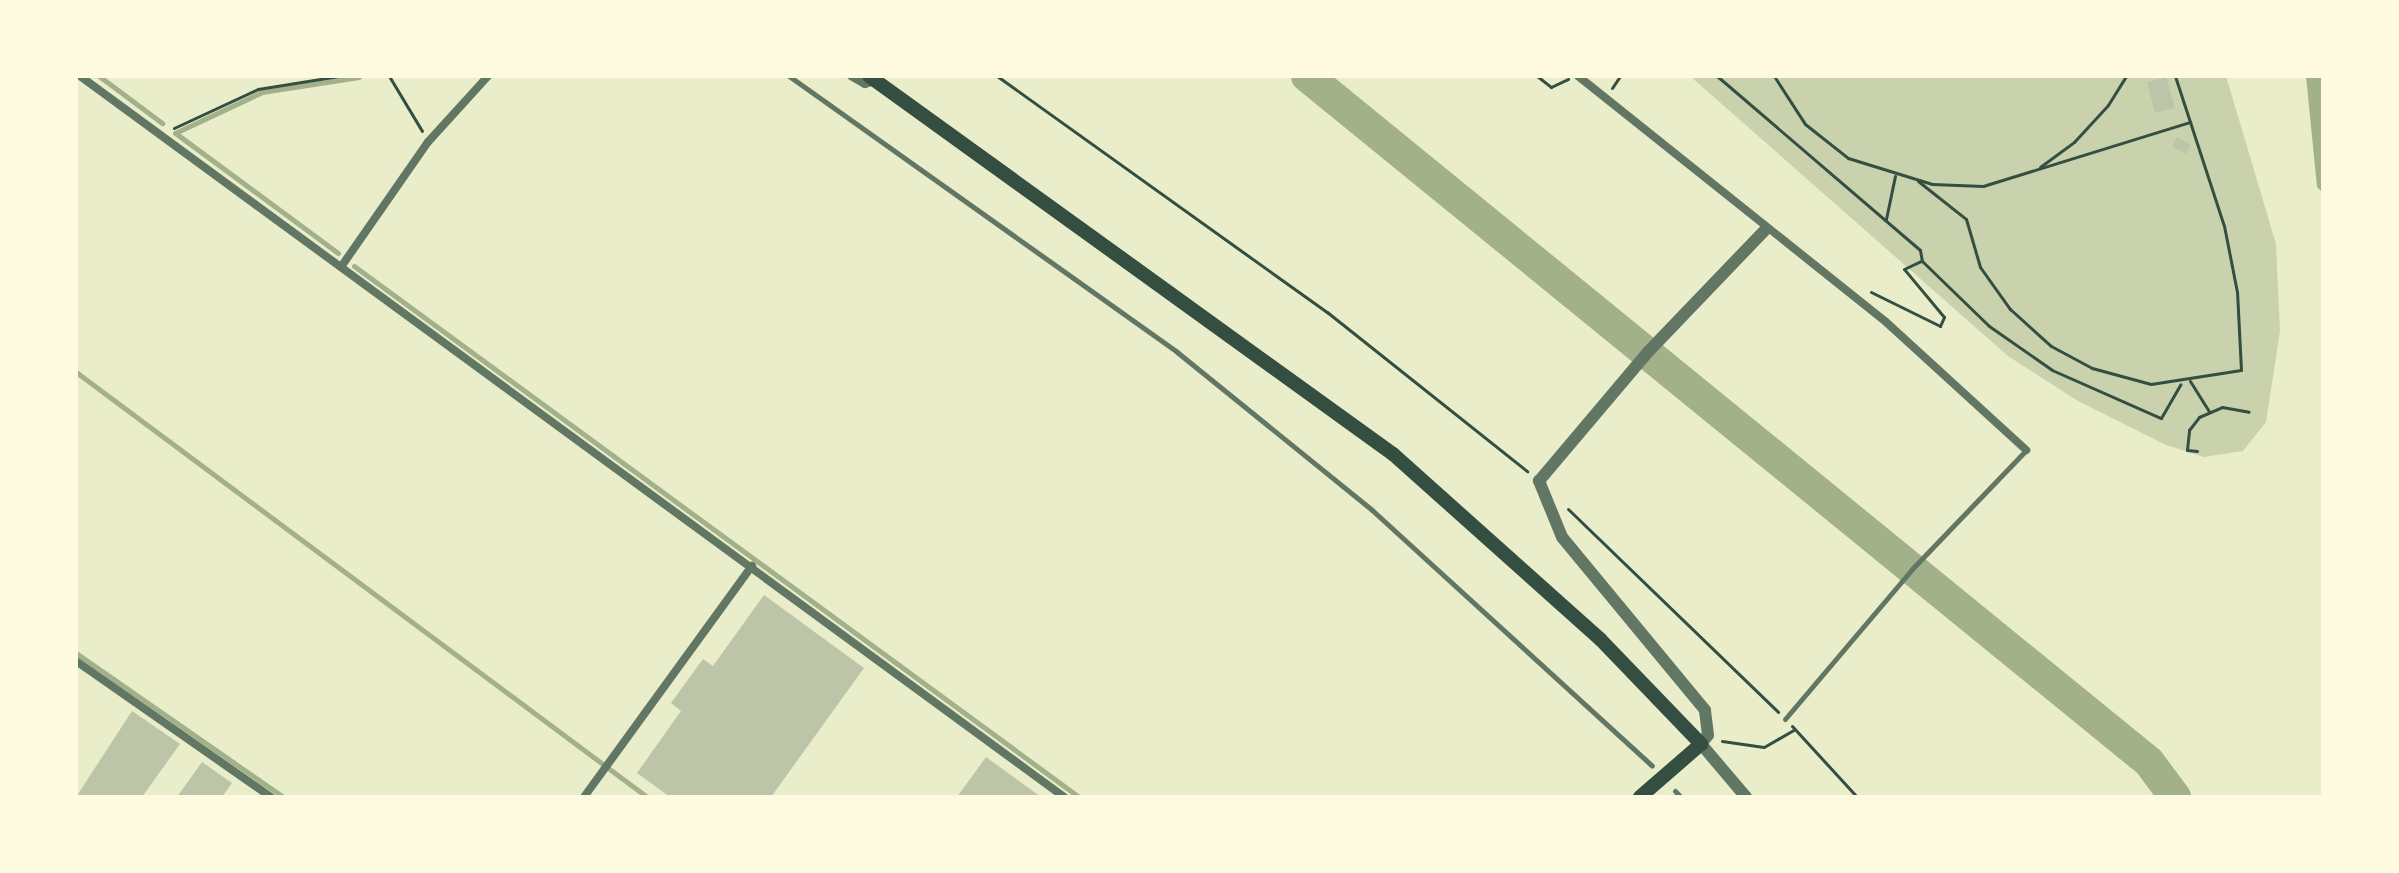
<!DOCTYPE html>
<style>
body{margin:0}
#map{position:relative;width:2399px;height:873px;overflow:hidden;background:#e9edc9;font-family:"Space Grotesk",sans-serif}
div>[style]{position:absolute}
.green>*{inset:0;background:#cad2ad}
.water>*{inset:0;background:#a3b18a}
.stream>*{height:5px;margin:-2.5px;padding:0 2.5px;transform-origin:2.5px;border-radius:2.5px;background:#a3b18a}
.river>*{height:32px;margin:-16px;padding:0 16px;transform-origin:16px;border-radius:16px;background:#a3b18a}
.building>*{inset:0;background:#bcc5a7}
.path>*{height:3px;margin:-1.5px;padding:0 1.5px;transform-origin:1.5px;border-radius:1.5px;background:#344e41}
.service>*{height:5px;margin:-2.5px;padding:0 2.5px;transform-origin:2.5px;border-radius:2.5px;background:#617663}
.minor>*{height:8px;margin:-4px;padding:0 4px;transform-origin:4px;border-radius:4px;background:#617663}
.tertiary>*{height:12px;margin:-6px;padding:0 6px;transform-origin:6px;border-radius:6px;background:#617663}
.secondary>*{height:14px;margin:-7px;padding:0 7px;transform-origin:7px;border-radius:7px;background:#344e41}
span{translate:-50% -50%;white-space:nowrap;text-align:center;line-height:1.15;-webkit-text-stroke:6px #fefae0;paint-order:stroke}
.frame{position:absolute;inset:0;border:78px solid #fefae0;pointer-events:none}
</style>
<div id="map">
<div class="green">
<div style="clip-path:polygon(1690px 76px,2226px 76px,2276px 244px,2280px 331px,2266px 422px,2243px 451px,2204px 457px,2166px 445px,2078px 401px,2008px 356px)"></div>
</div>
<div class="water">
<div style="clip-path:polygon(2306px 76px,2323px 76px,2323px 193px,2317px 187px)"></div>
</div>
<div class="stream">
<div style="left:99px;top:76px;width:79px;rotate:36.7deg"></div>
<div style="left:338px;top:253px;width:202px;rotate:-143.6deg"></div>
<div style="left:175px;top:133px;width:96px;rotate:-25.2deg"></div>
<div style="left:262px;top:92px;width:98px;rotate:-8.8deg"></div>
<div style="left:354px;top:266px;width:899px;rotate:36.22deg"></div>
<div style="left:76px;top:372px;width:712px;rotate:36.66deg"></div>
<div style="left:76px;top:653px;width:252px;rotate:34.8deg"></div>
</div>
<div class="river">
<div style="left:1307px;top:76px;width:1086px;rotate:39.17deg"></div>
<div style="left:2149px;top:762px;width:44px;rotate:53.4deg"></div>
</div>
<div class="building">
<div style="clip-path:polygon(2166px 77px,2175px 108px,2155px 113px,2147px 82px)"></div>
<div style="clip-path:polygon(2177px 137px,2191px 145px,2185px 154px,2172px 146px)"></div>
<div style="clip-path:polygon(764px 595px,864px 668px,771px 797px,670px 797px,637px 773px,681px 711px,671px 703px,703px 659px,713px 666px)"></div>
<div style="clip-path:polygon(132px 711px,180px 744px,142px 797px,76px 797px)"></div>
<div style="clip-path:polygon(986px 757px,1041px 797px,957px 797px)"></div>
<div style="clip-path:polygon(202px 762px,232px 783px,222px 797px,177px 797px)"></div>
</div>
<div class="path">
<div style="left:389px;top:76px;width:64px;rotate:59deg"></div>
<div style="left:997px;top:76px;width:406px;rotate:35.6deg"></div>
<div style="left:1327px;top:312px;width:256px;rotate:38.5deg"></div>
<div style="left:1537px;top:76px;width:18px;rotate:38deg"></div>
<div style="left:1551px;top:87px;width:19px;rotate:-25deg"></div>
<div style="left:1717px;top:76px;width:267px;rotate:40.6deg"></div>
<div style="left:1920px;top:250px;width:11px;rotate:80deg"></div>
<div style="left:1922px;top:261px;width:93px;rotate:44.1deg"></div>
<div style="left:1989px;top:326px;width:77px;rotate:34.9deg"></div>
<div style="left:2052px;top:370px;width:119px;rotate:23.8deg"></div>
<div style="left:2161px;top:418px;width:39px;rotate:-60deg"></div>
<div style="left:1774px;top:76px;width:57px;rotate:57.1deg"></div>
<div style="left:1805px;top:124px;width:55px;rotate:38.3deg"></div>
<div style="left:1848px;top:158px;width:88px;rotate:17.2deg"></div>
<div style="left:1932px;top:184px;width:51px;rotate:2.2deg"></div>
<div style="left:1983px;top:186px;width:217px;rotate:-17.2deg"></div>
<div style="left:1612px;top:88px;width:14px;rotate:-56deg"></div>
<div style="left:174px;top:128px;width:93px;rotate:-24.9deg"></div>
<div style="left:258px;top:89px;width:82px;rotate:-9.1deg"></div>
<div style="left:2040px;top:167px;width:42px;rotate:-36.3deg"></div>
<div style="left:2074px;top:142px;width:50px;rotate:-47.4deg"></div>
<div style="left:2108px;top:105px;width:34px;rotate:-58deg"></div>
<div style="left:1918px;top:181px;width:61px;rotate:38.4deg"></div>
<div style="left:1966px;top:219px;width:50px;rotate:73.7deg"></div>
<div style="left:1980px;top:267px;width:52px;rotate:54.5deg"></div>
<div style="left:2010px;top:309px;width:55px;rotate:42.1deg"></div>
<div style="left:2051px;top:346px;width:47px;rotate:28.2deg"></div>
<div style="left:2092px;top:368px;width:61px;rotate:15.2deg"></div>
<div style="left:2151px;top:384px;width:91px;rotate:-8.8deg"></div>
<div style="left:2241px;top:370px;width:78px;rotate:-92.9deg"></div>
<div style="left:2237px;top:292px;width:67px;rotate:-101.1deg"></div>
<div style="left:2224px;top:226px;width:158px;rotate:-108.1deg"></div>
<div style="left:1886px;top:219px;width:44px;rotate:-78.2deg"></div>
<div style="left:1871px;top:292px;width:77px;rotate:26.2deg"></div>
<div style="left:1940px;top:326px;width:10px;rotate:-66deg"></div>
<div style="left:1944px;top:317px;width:62px;rotate:-129.8deg"></div>
<div style="left:1904px;top:269px;width:19px;rotate:-25deg"></div>
<div style="left:2190px;top:381px;width:36px;rotate:58deg"></div>
<div style="left:2197px;top:451px;width:10px;rotate:-174deg"></div>
<div style="left:2187px;top:450px;width:20px;rotate:-84deg"></div>
<div style="left:2189px;top:430px;width:16px;rotate:-52deg"></div>
<div style="left:2199px;top:417px;width:25px;rotate:-23deg"></div>
<div style="left:2222px;top:407px;width:27px;rotate:10deg"></div>
<div style="left:1568px;top:509px;width:292px;rotate:44deg"></div>
<div style="left:1792px;top:726px;width:96px;rotate:47.5deg"></div>
<div style="left:1722px;top:741px;width:42px;rotate:8.1deg"></div>
<div style="left:1764px;top:747px;width:34px;rotate:-30deg"></div>
</div>
<div class="service">
<div style="left:789px;top:76px;width:476px;rotate:35.4deg"></div>
<div style="left:1177px;top:352px;width:251px;rotate:39deg"></div>
<div style="left:1372px;top:510px;width:379px;rotate:42.4deg"></div>
<div style="left:1785px;top:719px;width:197px;rotate:-49.7deg"></div>
<div style="left:1912px;top:569px;width:165px;rotate:-46.2deg"></div>
<div style="left:1675px;top:791px;width:8px;rotate:45deg"></div>
</div>
<div class="minor">
<div style="left:80px;top:76px;width:1220px;rotate:36.23deg"></div>
<div style="left:851px;top:76px;width:16px;rotate:30deg"></div>
<div style="left:865px;top:84px;width:10px;rotate:-17deg"></div>
<div style="left:1578px;top:76px;width:394px;rotate:38.6deg"></div>
<div style="left:1886px;top:322px;width:190px;rotate:42.4deg"></div>
<div style="left:341px;top:267px;width:152px;rotate:-55.2deg"></div>
<div style="left:428px;top:142px;width:89px;rotate:-47.7deg"></div>
<div style="left:76px;top:661px;width:238px;rotate:34.9deg"></div>
<div style="left:584px;top:797px;width:286px;rotate:-54deg"></div>
</div>
<div class="tertiary">
<div style="left:1746px;top:797px;width:70px;rotate:-130.3deg"></div>
<div style="left:1701px;top:744px;width:11px;rotate:-52deg"></div>
<div style="left:1708px;top:735px;width:25px;rotate:-97deg"></div>
<div style="left:1705px;top:710px;width:224px;rotate:-129.6deg"></div>
<div style="left:1562px;top:537px;width:61px;rotate:-112.3deg"></div>
<div style="left:1539px;top:481px;width:169px;rotate:-49.8deg"></div>
<div style="left:1648px;top:352px;width:170px;rotate:-46.2deg"></div>
</div>
<div class="secondary">
<div style="left:869px;top:76px;width:646px;rotate:35.81deg"></div>
<div style="left:1393px;top:454px;width:278px;rotate:41.8deg"></div>
<div style="left:1600px;top:639px;width:146px;rotate:46.1deg"></div>
<div style="left:1701px;top:744px;width:81px;rotate:139deg"></div>
</div>
<div class="frame"></div>
</div>
